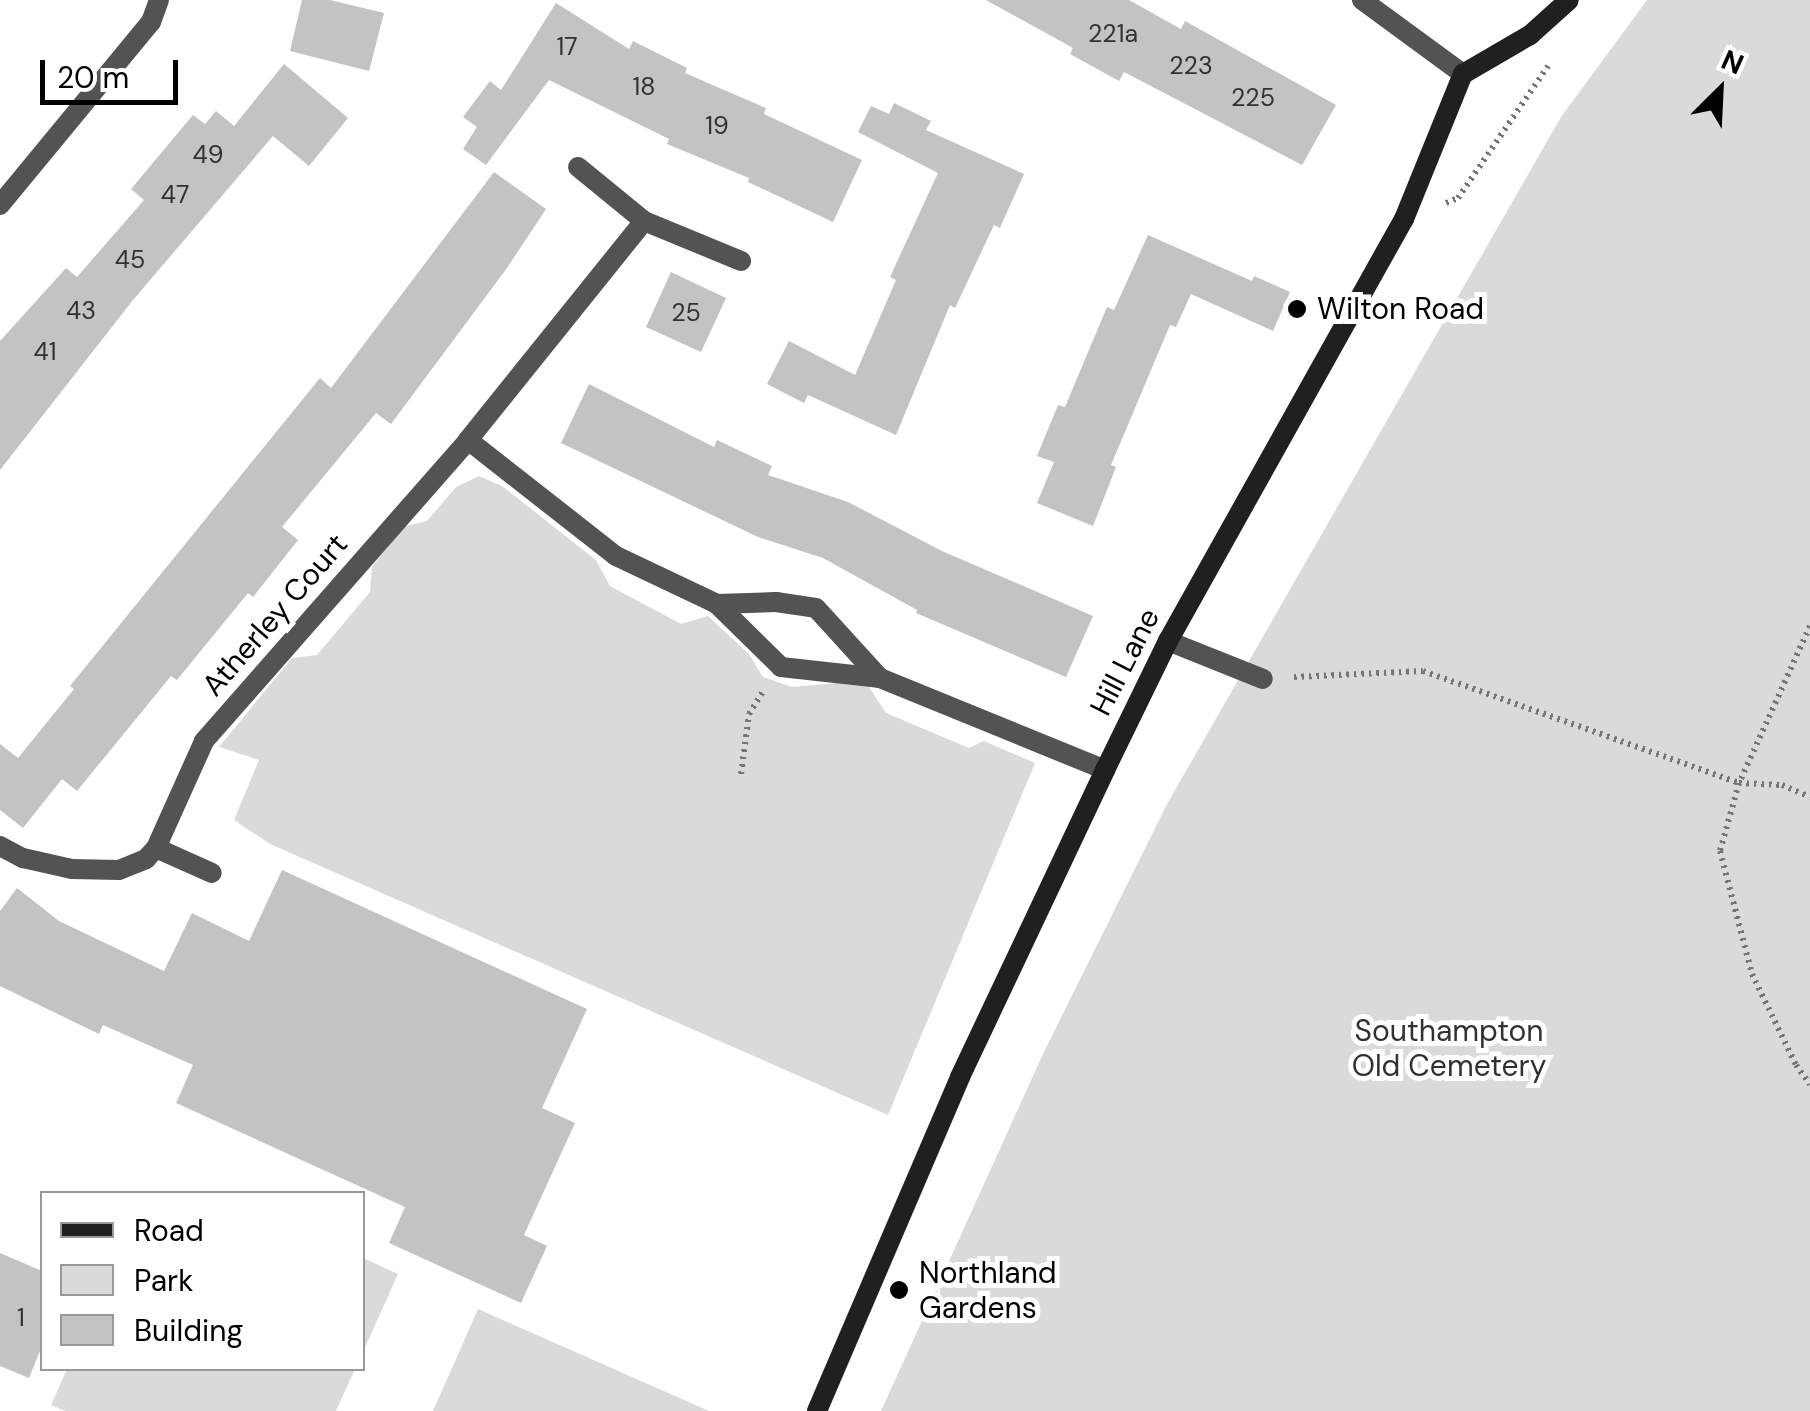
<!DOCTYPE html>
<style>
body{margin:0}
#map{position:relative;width:1810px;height:1411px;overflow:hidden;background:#fff;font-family:"DM Sans",sans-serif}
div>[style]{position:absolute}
.green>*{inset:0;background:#dadada}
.building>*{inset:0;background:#c3c3c3}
.path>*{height:6px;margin-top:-3px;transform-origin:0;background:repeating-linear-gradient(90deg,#757575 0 2.5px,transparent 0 7.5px)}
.lane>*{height:20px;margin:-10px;padding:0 10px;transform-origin:10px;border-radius:10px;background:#535353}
.street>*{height:20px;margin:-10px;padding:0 10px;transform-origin:10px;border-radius:10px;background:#535353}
.secondary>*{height:20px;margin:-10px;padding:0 10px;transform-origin:10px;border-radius:10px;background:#202020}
.dots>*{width:28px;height:28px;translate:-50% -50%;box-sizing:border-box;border:5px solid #fff;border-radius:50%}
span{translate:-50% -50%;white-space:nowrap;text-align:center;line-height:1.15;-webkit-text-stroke:10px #fff;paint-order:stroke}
.number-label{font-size:25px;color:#313131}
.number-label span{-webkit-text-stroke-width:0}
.poi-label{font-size:30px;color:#000}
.left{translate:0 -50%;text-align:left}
.street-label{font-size:30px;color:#000}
.park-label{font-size:30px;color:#313131}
.legend{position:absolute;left:40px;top:1191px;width:325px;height:180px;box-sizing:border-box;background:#fff;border:2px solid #999;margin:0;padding:12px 18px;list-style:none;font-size:30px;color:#000}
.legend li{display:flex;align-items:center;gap:20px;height:50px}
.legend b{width:50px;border:2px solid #999}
.north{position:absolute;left:1670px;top:40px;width:100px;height:100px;-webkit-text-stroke:8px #fff;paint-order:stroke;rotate:24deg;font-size:28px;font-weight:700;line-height:40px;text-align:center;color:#000}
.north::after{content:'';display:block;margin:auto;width:35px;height:45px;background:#000;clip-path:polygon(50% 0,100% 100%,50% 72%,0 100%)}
.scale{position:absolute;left:40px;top:60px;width:138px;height:45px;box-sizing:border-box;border:5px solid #000;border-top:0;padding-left:12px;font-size:30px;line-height:35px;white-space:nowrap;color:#000;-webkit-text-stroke:8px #fff;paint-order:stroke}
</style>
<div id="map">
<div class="green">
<div style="clip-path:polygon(1647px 0,1810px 0,1810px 1411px,881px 1411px,1043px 1054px,1167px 804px,1561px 117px)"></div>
<div style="clip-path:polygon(479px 476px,502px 486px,596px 560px,610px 586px,681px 624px,708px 616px,749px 654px,763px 677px,792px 687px,836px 683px,869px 687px,886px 713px,969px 748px,984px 741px,1035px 763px,888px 1115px,270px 844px,234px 820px,259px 760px,219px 747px,292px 658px,317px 655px,370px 592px,372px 567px,402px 527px,427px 521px,456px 487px)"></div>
<div style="clip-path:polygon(363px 1258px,398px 1274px,363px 1352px)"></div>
<div style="clip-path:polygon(478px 1309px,709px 1411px,433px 1411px)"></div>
<div style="clip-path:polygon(67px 1369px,67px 1368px,355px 1369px,336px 1411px,65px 1411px,51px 1405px)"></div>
</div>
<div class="building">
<div style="clip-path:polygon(302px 0,330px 0,384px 13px,369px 71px,290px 51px)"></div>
<div style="clip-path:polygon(986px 0,1129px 0,1181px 29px,1185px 21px,1336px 105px,1302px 165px,1124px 72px,1119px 81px,1070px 54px,1073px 48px)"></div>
<div style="clip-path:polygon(556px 3px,629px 49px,633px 41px,687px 68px,685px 73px,766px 108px,764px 114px,862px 160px,833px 222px,748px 182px,749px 178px,667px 144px,669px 139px,549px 80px,486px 165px,463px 149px,477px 127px,463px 117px,490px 81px,501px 90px)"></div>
<div style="clip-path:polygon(284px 64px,348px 118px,309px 166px,273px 136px,133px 300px,0 470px,0 341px,66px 268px,77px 277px,144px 200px,131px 189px,193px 115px,205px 124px,216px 111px,234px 126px)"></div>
<div style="clip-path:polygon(894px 103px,931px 121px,926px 130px,1024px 174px,1000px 228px,994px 225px,955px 308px,950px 305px,896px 435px,808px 395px,804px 403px,767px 384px,789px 341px,855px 375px,896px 280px,890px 277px,938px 173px,858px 132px,871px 106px,889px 114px)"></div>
<div style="clip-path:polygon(494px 172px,546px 209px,507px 268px,391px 424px,376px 413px,282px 527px,298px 540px,253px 597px,248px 593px,177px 680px,171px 676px,77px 791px,62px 779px,23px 828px,0 810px,0 744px,18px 758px,74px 689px,70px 686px,320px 378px,331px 388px)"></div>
<div style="clip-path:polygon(1148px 235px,1252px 281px,1254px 276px,1290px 292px,1273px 331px,1191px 294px,1176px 327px,1170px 325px,1111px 465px,1116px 467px,1093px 526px,1037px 503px,1054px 462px,1037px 456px,1058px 405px,1065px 407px,1107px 307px,1114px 310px)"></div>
<div style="clip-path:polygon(671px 272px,726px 298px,701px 352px,646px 327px)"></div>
<div style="clip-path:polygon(589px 384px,714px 447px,717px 440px,772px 466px,768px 475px,848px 502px,942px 551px,1093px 616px,1066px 677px,916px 613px,917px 610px,823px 558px,758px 537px,561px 443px)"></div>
<div style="clip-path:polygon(282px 870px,587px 1009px,542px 1108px,575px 1123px,524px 1235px,547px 1246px,521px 1303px,389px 1243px,405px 1207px,176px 1103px,193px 1065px,103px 1025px,99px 1034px,0 986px,0 911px,17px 888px,59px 921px,164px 971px,192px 913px,249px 941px)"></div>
<div style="clip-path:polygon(0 1253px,42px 1271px,42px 1346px,29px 1378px,0 1366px)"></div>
</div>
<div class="path">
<div style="left:1446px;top:203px;width:13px;rotate:-23deg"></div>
<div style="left:1458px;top:198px;width:160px;rotate:-55.7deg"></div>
<div style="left:1810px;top:626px;width:172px;rotate:114.3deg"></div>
<div style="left:1739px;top:783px;width:43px;rotate:2.7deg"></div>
<div style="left:1782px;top:785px;width:30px;rotate:23deg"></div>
<div style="left:1294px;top:677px;width:129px;rotate:-2.7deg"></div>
<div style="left:1423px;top:671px;width:335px;rotate:19.5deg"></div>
<div style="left:1739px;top:783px;width:71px;rotate:105.6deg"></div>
<div style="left:1720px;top:851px;width:127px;rotate:75.4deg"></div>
<div style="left:1752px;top:974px;width:101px;rotate:64.2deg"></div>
<div style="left:1796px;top:1065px;width:24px;rotate:54deg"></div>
<div style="left:741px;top:774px;width:61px;rotate:-82.4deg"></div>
<div style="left:749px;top:714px;width:26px;rotate:-58deg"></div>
</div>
<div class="lane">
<div style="left:1168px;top:641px;width:102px;rotate:21.8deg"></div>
<div style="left:0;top:846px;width:26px;rotate:28deg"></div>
<div style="left:23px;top:858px;width:50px;rotate:12.7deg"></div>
</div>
<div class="street">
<div style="left:1362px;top:0;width:125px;rotate:36.2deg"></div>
<div style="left:578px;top:167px;width:85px;rotate:39.3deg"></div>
<div style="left:644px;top:221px;width:105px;rotate:22.4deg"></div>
<div style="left:0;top:205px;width:237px;rotate:-50.5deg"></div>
<div style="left:151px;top:22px;width:23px;rotate:-70deg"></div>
<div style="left:468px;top:440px;width:188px;rotate:38.1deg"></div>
<div style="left:616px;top:556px;width:112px;rotate:25.4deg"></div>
<div style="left:717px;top:604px;width:90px;rotate:44.5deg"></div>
<div style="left:781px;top:667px;width:100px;rotate:6.3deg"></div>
<div style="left:880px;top:678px;width:243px;rotate:22.2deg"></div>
<div style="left:717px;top:604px;width:59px;rotate:-1.9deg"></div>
<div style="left:776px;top:602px;width:40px;rotate:8.5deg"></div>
<div style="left:816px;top:608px;width:95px;rotate:47.6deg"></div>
<div style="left:156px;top:848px;width:61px;rotate:24.1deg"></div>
<div style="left:72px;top:869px;width:47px;rotate:1.2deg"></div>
<div style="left:119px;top:870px;width:29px;rotate:-22deg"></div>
<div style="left:146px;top:859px;width:15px;rotate:-48deg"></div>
<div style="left:156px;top:848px;width:117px;rotate:-65.8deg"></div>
<div style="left:204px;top:741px;width:400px;rotate:-48.7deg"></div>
<div style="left:468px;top:440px;width:281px;rotate:-51.2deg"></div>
</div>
<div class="secondary">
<div style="left:817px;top:1411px;width:363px;rotate:-66.8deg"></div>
<div style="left:960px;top:1077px;width:340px;rotate:-64.7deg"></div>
<div style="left:1105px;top:770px;width:144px;rotate:-64deg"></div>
<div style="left:1168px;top:641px;width:484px;rotate:-60.8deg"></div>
<div style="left:1404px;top:219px;width:157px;rotate:-67.9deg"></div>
<div style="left:1463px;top:74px;width:78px;rotate:-30.2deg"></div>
<div style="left:1530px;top:35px;width:52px;rotate:-41.9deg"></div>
</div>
<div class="dots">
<div style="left:1297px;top:309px;background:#000"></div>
<div style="left:899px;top:1290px;background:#000"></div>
</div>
<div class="number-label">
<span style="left:1113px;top:34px">221a</span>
<span style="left:567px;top:47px">17</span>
<span style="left:1191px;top:66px">223</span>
<span style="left:644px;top:87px">18</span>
<span style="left:1253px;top:98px">225</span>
<span style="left:717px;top:126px">19</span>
<span style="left:208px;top:155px">49</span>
<span style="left:175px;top:195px">47</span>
<span style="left:130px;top:260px">45</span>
<span style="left:81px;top:311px">43</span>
<span style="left:686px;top:313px">25</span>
<span style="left:45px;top:352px">41</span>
<span style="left:21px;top:1318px">1</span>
</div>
<div class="poi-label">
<span class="left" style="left:1317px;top:309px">Wilton Road</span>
<span class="left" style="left:919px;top:1290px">Northland<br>Gardens</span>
</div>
<div class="street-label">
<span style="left:275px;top:615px;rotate:-49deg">Atherley Court</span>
<span style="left:1125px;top:662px;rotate:-63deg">Hill Lane</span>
</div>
<div class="park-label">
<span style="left:1449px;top:1048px">Southampton<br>Old Cemetery</span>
</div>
<ul class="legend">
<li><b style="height:12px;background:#202020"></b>Road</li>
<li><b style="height:28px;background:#dadada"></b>Park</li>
<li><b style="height:28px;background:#c3c3c3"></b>Building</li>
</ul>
<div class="north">N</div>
<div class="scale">20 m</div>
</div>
